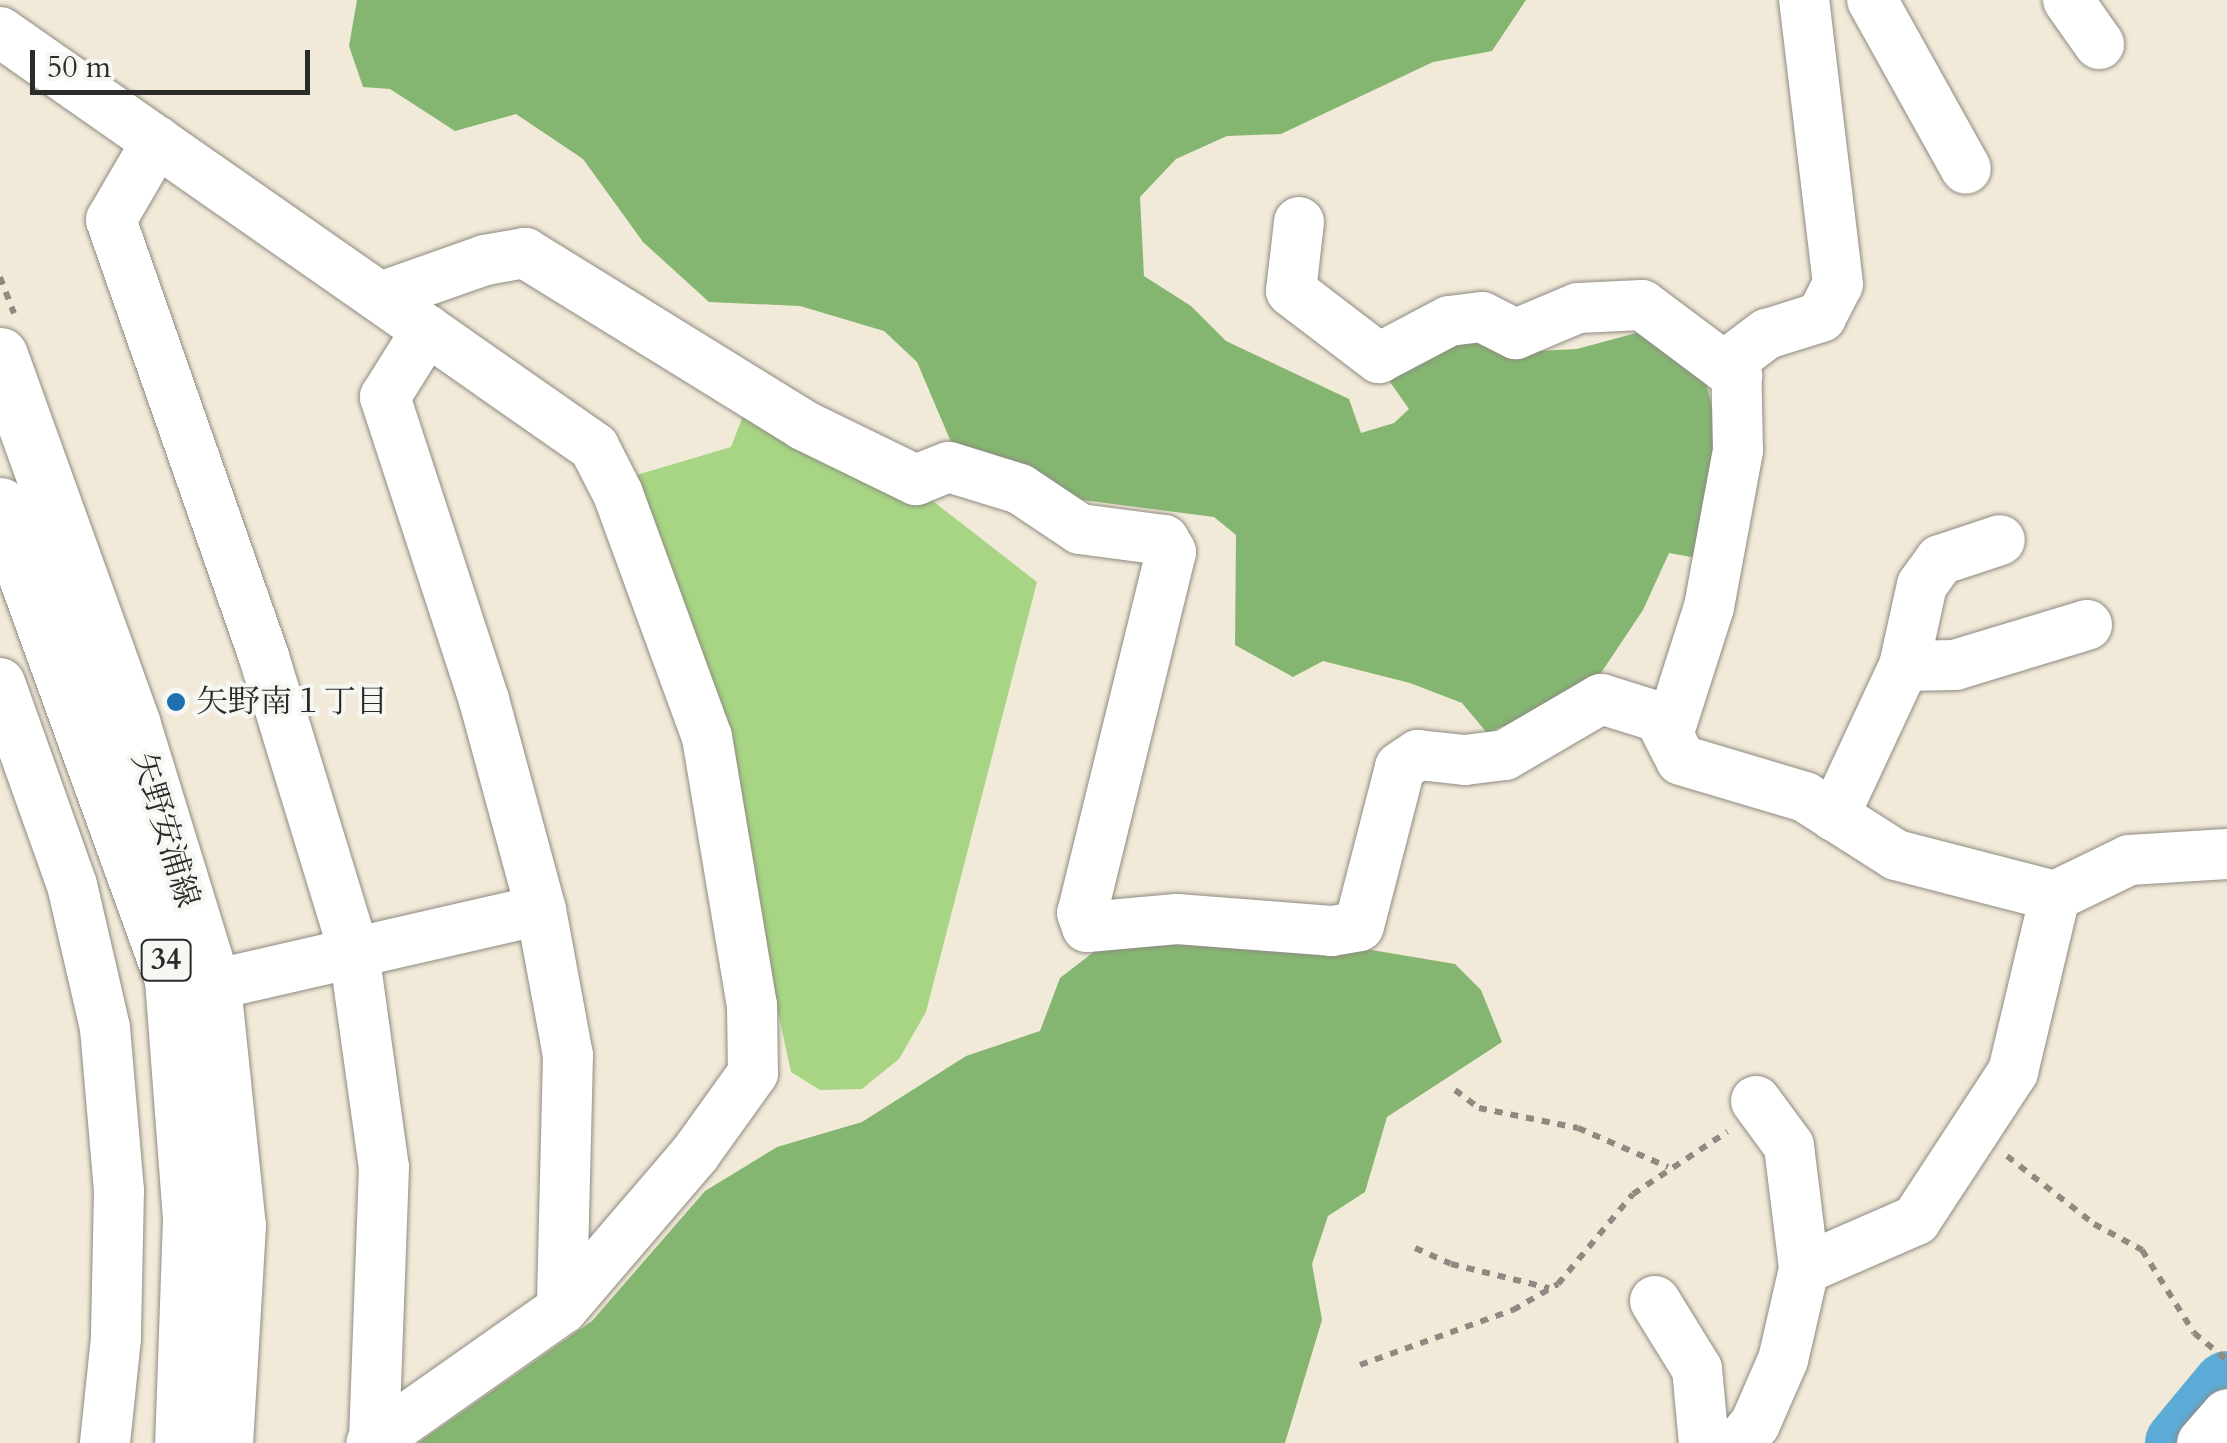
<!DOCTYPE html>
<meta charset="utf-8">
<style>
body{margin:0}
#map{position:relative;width:2227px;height:1443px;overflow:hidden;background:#f2ead8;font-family:Cardo,"Noto Serif JP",serif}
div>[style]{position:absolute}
.green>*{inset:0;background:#a7d583}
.forest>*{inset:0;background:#85b671}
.river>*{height:68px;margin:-34px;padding:0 34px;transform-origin:34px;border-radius:34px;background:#5cabd6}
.path>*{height:6px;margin-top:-3px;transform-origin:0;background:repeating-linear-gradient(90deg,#8e8a82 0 8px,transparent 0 16px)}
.roads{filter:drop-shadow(0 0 2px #8e8a82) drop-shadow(0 0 2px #8e8a82)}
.minor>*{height:50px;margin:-25px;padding:0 25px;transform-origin:25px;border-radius:25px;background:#fff}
.major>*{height:55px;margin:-27.5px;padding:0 27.5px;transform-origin:27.5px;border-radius:27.5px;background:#fff}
.dots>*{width:28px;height:28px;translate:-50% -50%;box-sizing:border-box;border:5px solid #f6f6f2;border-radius:50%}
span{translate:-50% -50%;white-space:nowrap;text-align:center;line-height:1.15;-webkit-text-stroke:8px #f6f6f2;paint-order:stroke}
.shield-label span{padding:2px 8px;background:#f6f6f2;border:2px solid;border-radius:8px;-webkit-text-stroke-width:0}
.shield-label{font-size:30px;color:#2b2b2b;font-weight:700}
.poi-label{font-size:32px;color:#2b2b2b}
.left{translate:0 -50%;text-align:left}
.street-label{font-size:32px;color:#2b2b2b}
.scale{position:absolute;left:30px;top:50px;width:280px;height:45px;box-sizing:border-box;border:5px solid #2b2b2b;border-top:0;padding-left:12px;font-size:30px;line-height:35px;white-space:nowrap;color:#2b2b2b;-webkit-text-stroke:8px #f6f6f2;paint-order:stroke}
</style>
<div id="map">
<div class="green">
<div style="clip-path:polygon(746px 408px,920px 491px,1037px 582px,926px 1012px,899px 1059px,862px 1089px,820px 1090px,791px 1072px,740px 837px,630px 477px,731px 447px)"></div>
</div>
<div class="forest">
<div style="clip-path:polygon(357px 0,1526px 0,1492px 51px,1433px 62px,1281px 134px,1227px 136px,1176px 159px,1140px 197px,1144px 276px,1191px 306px,1226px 341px,1349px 399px,1361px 433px,1394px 423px,1409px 409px,1390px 382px,1396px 368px,1458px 335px,1538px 351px,1577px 349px,1636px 333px,1681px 346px,1701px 361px,1718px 432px,1697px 558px,1669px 553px,1643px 610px,1591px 688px,1487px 733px,1462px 703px,1410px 683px,1323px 661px,1293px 677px,1235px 645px,1236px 535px,1214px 517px,1082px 500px,1007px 461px,951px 442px,917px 362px,884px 331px,800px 306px,709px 302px,643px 242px,583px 159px,516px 114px,455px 131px,390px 89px,363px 87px,349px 46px)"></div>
<div style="clip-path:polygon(1104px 944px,1342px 945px,1455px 964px,1481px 990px,1502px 1042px,1387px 1117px,1365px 1192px,1328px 1216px,1312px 1264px,1322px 1320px,1285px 1443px,418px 1443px,592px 1321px,705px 1191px,777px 1147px,862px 1122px,966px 1056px,1040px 1031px,1060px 978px)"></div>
</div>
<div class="river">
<div style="left:2179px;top:1443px;width:75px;rotate:-50.4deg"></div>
</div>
<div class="path">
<div style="left:0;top:277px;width:39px;rotate:69deg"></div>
<div style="left:1455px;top:1090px;width:30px;rotate:37deg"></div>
<div style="left:1479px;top:1108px;width:101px;rotate:11.4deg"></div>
<div style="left:1578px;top:1128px;width:98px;rotate:23.4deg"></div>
<div style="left:2007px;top:1156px;width:110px;rotate:38deg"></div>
<div style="left:2094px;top:1224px;width:55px;rotate:28.4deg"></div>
<div style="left:2142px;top:1250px;width:98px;rotate:57.9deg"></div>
<div style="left:2194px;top:1333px;width:43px;rotate:39.3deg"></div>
<div style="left:1415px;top:1248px;width:39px;rotate:24deg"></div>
<div style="left:1451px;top:1264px;width:101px;rotate:13.8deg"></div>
<div style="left:1360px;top:1365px;width:163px;rotate:-19.8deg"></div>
<div style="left:1513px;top:1310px;width:52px;rotate:-30deg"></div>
<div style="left:1558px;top:1284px;width:117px;rotate:-50.2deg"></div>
<div style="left:1633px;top:1194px;width:113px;rotate:-33.4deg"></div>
</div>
<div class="roads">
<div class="minor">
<div style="left:1872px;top:0;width:193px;rotate:60.9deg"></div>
<div style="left:2068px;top:0;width:54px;rotate:54.8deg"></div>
<div style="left:0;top:32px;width:725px;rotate:34.94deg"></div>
<div style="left:594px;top:447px;width:53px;rotate:62.9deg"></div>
<div style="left:618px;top:494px;width:259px;rotate:69.9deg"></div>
<div style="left:707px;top:737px;width:272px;rotate:80.5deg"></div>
<div style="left:752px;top:1005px;width:68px;rotate:89.2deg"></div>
<div style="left:753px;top:1073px;width:100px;rotate:125.6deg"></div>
<div style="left:695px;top:1154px;width:204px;rotate:130.6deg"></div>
<div style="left:562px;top:1309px;width:233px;rotate:144.9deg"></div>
<div style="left:157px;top:141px;width:91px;rotate:120.2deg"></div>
<div style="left:111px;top:220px;width:463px;rotate:70.7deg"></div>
<div style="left:264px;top:657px;width:308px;rotate:73deg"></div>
<div style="left:354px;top:952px;width:217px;rotate:82.1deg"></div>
<div style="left:384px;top:1167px;width:274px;rotate:92.1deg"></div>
<div style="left:1299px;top:222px;width:69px;rotate:96.6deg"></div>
<div style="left:1291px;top:291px;width:111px;rotate:37.3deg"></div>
<div style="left:1379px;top:358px;width:79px;rotate:-27.9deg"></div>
<div style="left:1449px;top:321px;width:33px;rotate:-7deg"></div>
<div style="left:1482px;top:317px;width:38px;rotate:27deg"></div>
<div style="left:1516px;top:334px;width:67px;rotate:-22.8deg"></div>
<div style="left:1578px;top:308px;width:64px;rotate:-2.7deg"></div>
<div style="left:1642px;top:305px;width:119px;rotate:36.8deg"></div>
<div style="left:383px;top:296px;width:108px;rotate:-19.4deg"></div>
<div style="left:485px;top:260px;width:41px;rotate:-9.9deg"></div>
<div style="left:525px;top:253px;width:327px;rotate:31.7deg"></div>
<div style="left:803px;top:425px;width:126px;rotate:26deg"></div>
<div style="left:916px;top:480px;width:35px;rotate:-22deg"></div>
<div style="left:949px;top:467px;width:74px;rotate:17.2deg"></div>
<div style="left:1020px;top:489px;width:72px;rotate:33.7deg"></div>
<div style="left:1080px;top:529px;width:85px;rotate:7.5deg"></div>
<div style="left:1164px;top:540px;width:14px;rotate:60deg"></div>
<div style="left:1171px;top:552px;width:372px;rotate:103.8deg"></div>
<div style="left:1082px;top:913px;width:15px;rotate:70deg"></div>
<div style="left:1087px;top:927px;width:90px;rotate:-5.1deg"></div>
<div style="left:1177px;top:919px;width:155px;rotate:4.4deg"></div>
<div style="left:1332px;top:931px;width:27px;rotate:-10deg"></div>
<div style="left:1359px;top:926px;width:164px;rotate:-75.5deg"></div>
<div style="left:1400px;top:767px;width:22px;rotate:-34deg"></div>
<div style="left:1418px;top:755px;width:47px;rotate:6.1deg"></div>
<div style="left:1465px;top:760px;width:40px;rotate:-7.1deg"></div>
<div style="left:1505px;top:755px;width:111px;rotate:-30.3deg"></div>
<div style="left:1601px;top:699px;width:61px;rotate:17.2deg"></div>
<div style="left:1659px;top:717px;width:48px;rotate:62.9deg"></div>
<div style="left:1681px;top:760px;width:129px;rotate:16.6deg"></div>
<div style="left:1805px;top:797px;width:108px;rotate:32.5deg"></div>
<div style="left:1896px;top:855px;width:164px;rotate:14.5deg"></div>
<div style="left:2055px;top:896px;width:82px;rotate:-25.9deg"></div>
<div style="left:2129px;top:860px;width:98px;rotate:-3.5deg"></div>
<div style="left:427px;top:330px;width:79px;rotate:122.1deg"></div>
<div style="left:385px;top:397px;width:319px;rotate:71.9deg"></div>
<div style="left:484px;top:700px;width:218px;rotate:74.8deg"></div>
<div style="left:541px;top:910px;width:147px;rotate:79.5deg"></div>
<div style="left:568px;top:1055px;width:254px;rotate:91.4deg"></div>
<div style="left:1904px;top:666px;width:51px;rotate:-1.1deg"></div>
<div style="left:1955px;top:665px;width:138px;rotate:-16.9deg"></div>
<div style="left:0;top:683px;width:214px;rotate:70.4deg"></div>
<div style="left:72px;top:885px;width:147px;rotate:77deg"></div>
<div style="left:105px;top:1028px;width:163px;rotate:85.1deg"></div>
<div style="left:119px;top:1190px;width:148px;rotate:91.2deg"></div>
<div style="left:116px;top:1338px;width:106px;rotate:96deg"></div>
<div style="left:1670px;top:729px;width:128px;rotate:-72.3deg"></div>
<div style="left:1709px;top:607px;width:160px;rotate:-79.5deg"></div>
<div style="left:1738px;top:450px;width:93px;rotate:-91.2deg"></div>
<div style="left:1736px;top:357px;width:39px;rotate:-37deg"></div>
<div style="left:1767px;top:334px;width:57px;rotate:-17.5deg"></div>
<div style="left:1821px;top:317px;width:37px;rotate:-63deg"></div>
<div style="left:1838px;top:284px;width:286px;rotate:-96.8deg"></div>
<div style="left:1834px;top:816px;width:166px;rotate:-65deg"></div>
<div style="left:1904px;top:666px;width:83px;rotate:-77.5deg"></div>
<div style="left:1922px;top:585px;width:31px;rotate:-54deg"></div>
<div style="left:1940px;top:560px;width:63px;rotate:-18.4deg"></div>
<div style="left:213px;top:985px;width:336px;rotate:-12.9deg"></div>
<div style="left:1756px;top:1101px;width:56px;rotate:53.7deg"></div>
<div style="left:1789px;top:1146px;width:124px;rotate:83deg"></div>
<div style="left:1655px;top:1301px;width:80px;rotate:58.3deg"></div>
<div style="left:1697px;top:1369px;width:74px;rotate:84.6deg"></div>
<div style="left:1739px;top:1443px;width:25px;rotate:-50deg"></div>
<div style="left:1755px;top:1424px;width:70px;rotate:-66.4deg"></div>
<div style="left:1783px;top:1360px;width:93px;rotate:-77deg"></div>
<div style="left:1804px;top:1269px;width:122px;rotate:-23.6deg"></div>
<div style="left:1916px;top:1220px;width:177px;rotate:-56.8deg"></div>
<div style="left:2013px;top:1072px;width:181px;rotate:-76.6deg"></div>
<div style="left:2202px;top:1443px;width:38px;rotate:-49deg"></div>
</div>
<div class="major">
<div style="left:0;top:355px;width:393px;rotate:70.2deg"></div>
<div style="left:133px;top:725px;width:272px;rotate:72.9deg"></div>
<div style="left:213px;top:985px;width:241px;rotate:84.1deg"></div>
<div style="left:238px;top:1225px;width:218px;rotate:93.4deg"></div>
<div style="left:0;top:505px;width:504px;rotate:70.06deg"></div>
<div style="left:172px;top:979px;width:240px;rotate:85.7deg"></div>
<div style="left:190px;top:1218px;width:225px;rotate:92deg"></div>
</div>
</div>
<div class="dots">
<div style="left:176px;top:702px;background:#1f6fb2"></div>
</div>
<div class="shield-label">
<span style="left:166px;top:960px">34</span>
</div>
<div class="poi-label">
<span class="left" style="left:196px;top:702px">矢野南１丁目</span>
</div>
<div class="street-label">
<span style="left:165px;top:830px;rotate:73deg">矢野安浦線</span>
</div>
<div class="scale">50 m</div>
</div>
